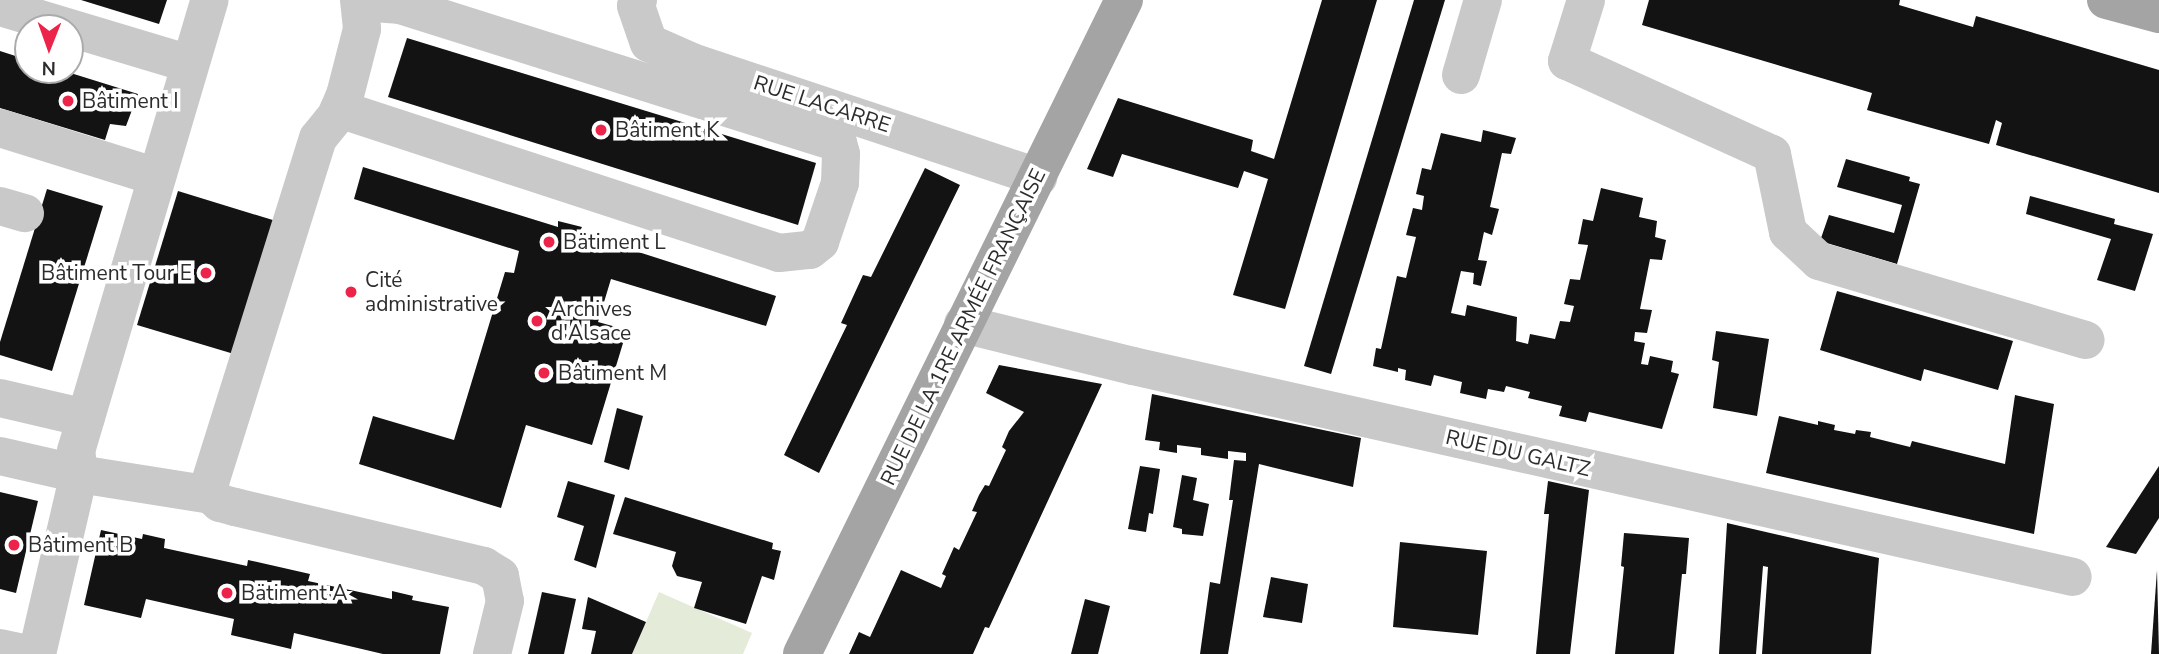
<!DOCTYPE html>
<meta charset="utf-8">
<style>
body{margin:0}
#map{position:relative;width:2159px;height:654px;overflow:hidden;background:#fff;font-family:"Nunito Sans",sans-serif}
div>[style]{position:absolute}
.green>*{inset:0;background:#e4ebd8}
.building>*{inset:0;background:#131313}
.minor>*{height:38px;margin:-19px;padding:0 19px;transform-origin:19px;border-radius:19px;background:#c9c9c9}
.major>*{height:38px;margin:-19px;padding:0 19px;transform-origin:19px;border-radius:19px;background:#a4a4a4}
.dots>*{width:19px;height:19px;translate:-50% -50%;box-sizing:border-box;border:4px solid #fff;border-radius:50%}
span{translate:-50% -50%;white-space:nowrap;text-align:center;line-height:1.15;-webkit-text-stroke:7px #fff;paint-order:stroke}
.poi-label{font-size:21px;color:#2c2c2c}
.left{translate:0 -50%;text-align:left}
.right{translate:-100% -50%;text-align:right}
.street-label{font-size:21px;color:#2c2c2c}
.north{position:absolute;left:14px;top:14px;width:70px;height:70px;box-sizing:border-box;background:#fff;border:2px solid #ababab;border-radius:50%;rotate:181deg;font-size:19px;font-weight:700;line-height:28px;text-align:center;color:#2c2c2c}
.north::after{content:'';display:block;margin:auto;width:24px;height:32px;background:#ed2449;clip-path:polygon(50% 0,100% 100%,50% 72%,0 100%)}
</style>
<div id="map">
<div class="green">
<div style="clip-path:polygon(659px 592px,752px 633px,743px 654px,632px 654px)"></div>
</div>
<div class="building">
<div style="clip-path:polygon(81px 0,167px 0,159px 24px)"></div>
<div style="clip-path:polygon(1322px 0,1377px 0,1285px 309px,1233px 295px,1268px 179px,1244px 171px,1238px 188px,1122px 154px,1113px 177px,1087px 169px,1118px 98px,1253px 140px,1251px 151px,1274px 159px)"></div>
<div style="clip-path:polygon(1414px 0,1445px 0,1331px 374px,1304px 366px)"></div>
<div style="clip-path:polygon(1649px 0,1900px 0,1899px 5px,1973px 27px,1976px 16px,2159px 70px,2159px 193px,1996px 145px,2002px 123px,1996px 120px,1989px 144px,1867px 110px,1872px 93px,1642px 25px)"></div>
<div style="clip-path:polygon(407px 38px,816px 163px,798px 225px,388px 97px)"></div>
<div style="clip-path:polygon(0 51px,28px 60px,28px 70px,61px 70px,138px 94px,126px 126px,110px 124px,105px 140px,0 108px)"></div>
<div style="clip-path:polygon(1483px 130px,1516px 138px,1511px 154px,1502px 153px,1490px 207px,1499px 209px,1492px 235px,1484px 232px,1478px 260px,1487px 261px,1481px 286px,1473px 284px,1474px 273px,1461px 271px,1451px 313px,1465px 316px,1467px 305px,1517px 317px,1516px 341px,1528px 344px,1530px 334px,1555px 339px,1560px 321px,1570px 322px,1574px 306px,1564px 304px,1570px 279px,1580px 280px,1588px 245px,1578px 244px,1583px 219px,1593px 221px,1601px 188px,1643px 198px,1639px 217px,1657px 221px,1655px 237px,1666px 240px,1662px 260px,1650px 259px,1640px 309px,1652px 310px,1647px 333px,1635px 332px,1634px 341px,1645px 343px,1641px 364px,1648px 365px,1650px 356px,1673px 361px,1671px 372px,1679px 374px,1662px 429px,1589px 412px,1586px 422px,1559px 416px,1562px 406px,1528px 398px,1530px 392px,1506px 386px,1504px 392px,1488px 389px,1486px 399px,1460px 393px,1462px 382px,1434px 375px,1431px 386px,1405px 380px,1406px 370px,1398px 368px,1398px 372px,1373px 366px,1376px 348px,1381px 349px,1397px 276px,1406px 278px,1416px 237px,1406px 235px,1413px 208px,1422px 210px,1424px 196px,1416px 194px,1422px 168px,1431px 170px,1441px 133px,1481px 142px)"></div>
<div style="clip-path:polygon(1846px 159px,1910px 177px,1909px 181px,1920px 184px,1897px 264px,1820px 241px,1829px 215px,1894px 233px,1902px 205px,1837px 187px)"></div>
<div style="clip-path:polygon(363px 167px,558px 227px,558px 221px,582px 227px,579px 233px,776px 296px,766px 326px,611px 279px,598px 322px,627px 330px,592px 445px,526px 425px,501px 508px,359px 464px,373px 416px,454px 440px,505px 272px,514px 273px,519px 251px,354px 199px)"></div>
<div style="clip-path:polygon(925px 168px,960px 185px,819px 473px,784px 455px,847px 325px,841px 323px,863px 275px,871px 277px)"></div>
<div style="clip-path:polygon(47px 189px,103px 206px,52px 371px,0 355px,0 342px)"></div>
<div style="clip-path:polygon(178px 191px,276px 221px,234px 354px,137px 325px)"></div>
<div style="clip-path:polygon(2030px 196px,2115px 219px,2114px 224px,2153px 234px,2135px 291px,2097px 280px,2111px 239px,2026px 214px)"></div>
<div style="clip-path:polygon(1837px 291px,2013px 341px,1998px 390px,1924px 369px,1921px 381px,1820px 350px)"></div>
<div style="clip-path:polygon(1716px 331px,1769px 339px,1757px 416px,1713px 408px,1719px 362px,1712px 360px)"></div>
<div style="clip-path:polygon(999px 365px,1102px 384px,989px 628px,985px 627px,973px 654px,849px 654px,859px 632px,870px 637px,901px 570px,941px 588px,946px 576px,942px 574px,954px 547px,959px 550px,977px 512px,972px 511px,979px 495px,985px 485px,989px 486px,1006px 450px,1002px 447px,1009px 431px,1024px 412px,986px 393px)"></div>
<div style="clip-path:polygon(1152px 394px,1361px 438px,1353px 487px,1259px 464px,1228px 654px,1200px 654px,1210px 582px,1220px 584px,1233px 500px,1229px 500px,1234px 460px,1246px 461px,1246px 453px,1228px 451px,1228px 459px,1201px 455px,1201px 448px,1177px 445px,1177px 453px,1159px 450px,1160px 442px,1145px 440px)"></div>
<div style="clip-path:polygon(2015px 395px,2054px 404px,2034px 534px,1766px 473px,1779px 416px,1818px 425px,1818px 421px,1835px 425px,1834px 430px,1855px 434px,1856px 430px,1871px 432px,1870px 437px,1910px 447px,1912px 441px,2005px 464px)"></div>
<div style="clip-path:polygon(617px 408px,643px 416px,629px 470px,604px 462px)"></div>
<div style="clip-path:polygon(1140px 466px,1160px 469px,1153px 514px,1149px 513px,1146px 532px,1128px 529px)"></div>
<div style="clip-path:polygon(2159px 466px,2159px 518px,2136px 554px,2106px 547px)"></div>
<div style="clip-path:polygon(1182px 475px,1197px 478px,1193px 500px,1209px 504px,1203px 536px,1182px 534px,1182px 529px,1173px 527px)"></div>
<div style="clip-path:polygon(568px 481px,615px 495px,596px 568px,574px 560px,584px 526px,557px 517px)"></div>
<div style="clip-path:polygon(1548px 481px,1589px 490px,1570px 654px,1536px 654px,1549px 514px,1544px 514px)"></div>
<div style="clip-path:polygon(0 492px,38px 501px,16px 593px,0 589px)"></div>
<div style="clip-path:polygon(625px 497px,773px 543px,772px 549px,781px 551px,774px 580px,762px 576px,746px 624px,694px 608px,702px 582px,677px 576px,672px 566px,676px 552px,613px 534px)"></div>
<div style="clip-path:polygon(1727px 523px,1879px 558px,1871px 654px,1762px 654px,1768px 567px,1763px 566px,1756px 654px,1719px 654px)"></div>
<div style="clip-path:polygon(101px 530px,142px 539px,143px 534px,165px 539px,164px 548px,247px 566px,248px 560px,310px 574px,308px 581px,392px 599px,392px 591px,413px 596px,412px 600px,449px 607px,440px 654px,383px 654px,294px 633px,291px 649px,231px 635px,234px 619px,146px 599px,141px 618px,84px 605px)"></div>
<div style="clip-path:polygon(1624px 533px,1689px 538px,1686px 574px,1682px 574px,1674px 654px,1615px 654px,1624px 567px,1621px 566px)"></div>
<div style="clip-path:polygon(1400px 542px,1487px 551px,1478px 635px,1393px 627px)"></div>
<div style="clip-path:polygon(2157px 570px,2159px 654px,2151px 654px)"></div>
<div style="clip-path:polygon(1271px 577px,1308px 584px,1302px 623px,1263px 617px)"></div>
<div style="clip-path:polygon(542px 592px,576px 599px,564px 654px,528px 654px)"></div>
<div style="clip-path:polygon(588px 597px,646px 622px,632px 654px,591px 654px,596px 631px,582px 629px)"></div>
<div style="clip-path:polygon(1085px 599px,1110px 606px,1098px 654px,1071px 654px)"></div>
</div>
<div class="minor">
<div style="left:359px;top:0;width:29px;rotate:84deg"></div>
<div style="left:362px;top:29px;width:68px;rotate:104.4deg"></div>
<div style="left:345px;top:95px;width:23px;rotate:113deg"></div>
<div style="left:336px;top:116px;width:28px;rotate:129deg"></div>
<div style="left:318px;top:138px;width:362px;rotate:107.4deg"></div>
<div style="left:210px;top:483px;width:12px;rotate:85deg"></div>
<div style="left:211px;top:495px;width:12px;rotate:42deg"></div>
<div style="left:220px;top:503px;width:16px;rotate:15deg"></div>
<div style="left:235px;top:507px;width:256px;rotate:13.3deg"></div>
<div style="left:484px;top:566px;width:19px;rotate:32deg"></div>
<div style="left:500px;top:576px;width:25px;rotate:79deg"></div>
<div style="left:505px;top:601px;width:55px;rotate:103.8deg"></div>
<div style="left:638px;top:0;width:6px;rotate:108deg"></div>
<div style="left:636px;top:6px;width:39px;rotate:71deg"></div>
<div style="left:649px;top:43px;width:47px;rotate:23.8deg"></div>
<div style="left:692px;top:62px;width:365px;rotate:18.4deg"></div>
<div style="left:1586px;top:0;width:64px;rotate:107.3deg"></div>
<div style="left:1567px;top:61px;width:225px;rotate:24.4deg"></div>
<div style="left:1772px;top:154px;width:80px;rotate:78.4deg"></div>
<div style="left:1788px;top:232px;width:42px;rotate:43.1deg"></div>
<div style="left:1819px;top:261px;width:278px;rotate:16.5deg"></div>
<div style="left:0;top:7px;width:198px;rotate:16.7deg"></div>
<div style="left:1461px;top:75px;width:78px;rotate:-73.7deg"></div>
<div style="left:339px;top:109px;width:463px;rotate:18.1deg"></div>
<div style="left:779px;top:253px;width:31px;rotate:-6deg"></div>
<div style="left:810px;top:250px;width:13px;rotate:-39deg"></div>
<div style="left:820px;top:242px;width:62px;rotate:-71.3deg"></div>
<div style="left:840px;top:183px;width:29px;rotate:-88deg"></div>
<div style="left:841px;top:154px;width:11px;rotate:-105deg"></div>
<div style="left:838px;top:143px;width:458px;rotate:-162.5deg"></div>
<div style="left:401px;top:5px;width:41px;rotate:-175.8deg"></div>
<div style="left:0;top:128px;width:164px;rotate:17.3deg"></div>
<div style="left:0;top:206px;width:26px;rotate:16deg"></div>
<div style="left:963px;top:324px;width:175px;rotate:13.9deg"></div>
<div style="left:1133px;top:366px;width:963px;rotate:12.65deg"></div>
<div style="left:0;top:398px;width:88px;rotate:13.1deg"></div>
<div style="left:0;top:456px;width:81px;rotate:12.8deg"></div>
<div style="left:79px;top:474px;width:134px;rotate:9deg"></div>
<div style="left:0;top:648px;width:29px;rotate:12deg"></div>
<div style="left:37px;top:654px;width:185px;rotate:-76.9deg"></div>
<div style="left:79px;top:474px;width:23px;rotate:-97deg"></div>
<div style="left:76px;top:451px;width:470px;rotate:-73.5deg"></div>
</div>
<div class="major">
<div style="left:2106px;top:0;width:55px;rotate:14.8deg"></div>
<div style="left:802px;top:654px;width:729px;rotate:-63.79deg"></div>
</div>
<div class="dots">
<div style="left:68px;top:101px;background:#ed2449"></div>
<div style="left:601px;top:130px;background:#ed2449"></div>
<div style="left:549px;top:242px;background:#ed2449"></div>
<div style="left:206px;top:273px;background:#ed2449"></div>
<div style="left:351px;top:292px;background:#ed2449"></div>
<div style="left:537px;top:321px;background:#ed2449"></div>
<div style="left:544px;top:373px;background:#ed2449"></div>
<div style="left:14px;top:545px;background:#ed2449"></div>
<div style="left:227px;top:593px;background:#ed2449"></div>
</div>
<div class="poi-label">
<span class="left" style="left:82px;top:101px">Bâtiment I</span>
<span class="left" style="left:615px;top:130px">Bâtiment K</span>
<span class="left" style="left:563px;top:242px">Bätiment L</span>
<span class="right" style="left:192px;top:273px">Bâtiment Tour E</span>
<span class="left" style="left:365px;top:292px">Cité<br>administrative</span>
<span class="left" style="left:551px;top:321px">Archives<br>d'Alsace</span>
<span class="left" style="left:558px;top:373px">Bâtiment M</span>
<span class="left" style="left:28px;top:545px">Bâtiment B</span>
<span class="left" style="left:241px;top:593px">Bätiment A</span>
</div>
<div class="street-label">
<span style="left:822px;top:104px;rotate:18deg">RUE LACARRE</span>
<span style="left:963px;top:327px;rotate:-64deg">RUE DE LA 1RE ARMÉE FRANÇAISE</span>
<span style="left:1518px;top:453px;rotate:13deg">RUE DU GALTZ</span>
</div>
<div class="north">N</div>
</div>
